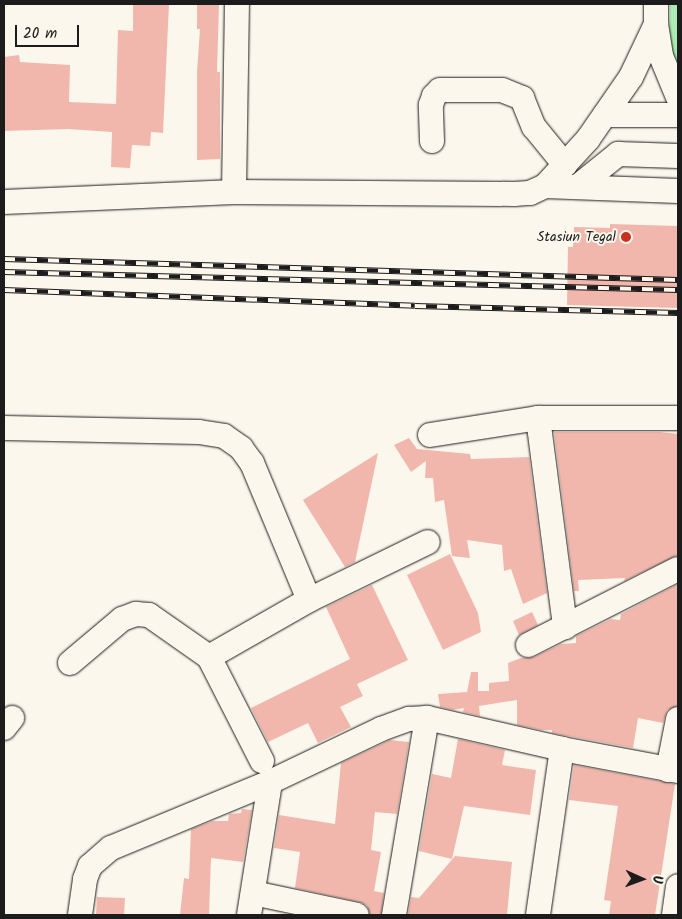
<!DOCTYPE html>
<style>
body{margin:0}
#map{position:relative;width:682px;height:919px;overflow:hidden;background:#fbf7ec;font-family:Kalam,sans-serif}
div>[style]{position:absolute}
.green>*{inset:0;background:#acebb3}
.building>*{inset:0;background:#f2b7ac}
.roads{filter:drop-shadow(0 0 1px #1c1c1c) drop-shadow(0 0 1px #1c1c1c)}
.minor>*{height:24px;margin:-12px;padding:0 12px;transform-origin:12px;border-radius:12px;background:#fbf7ec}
.rail>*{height:5.5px;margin-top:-2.75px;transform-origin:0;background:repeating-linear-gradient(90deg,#fbf7ec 0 11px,#1c1c1c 0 22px);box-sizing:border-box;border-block:1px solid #1c1c1c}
.dots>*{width:14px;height:14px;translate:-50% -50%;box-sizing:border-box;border:2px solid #fbf7ec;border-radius:50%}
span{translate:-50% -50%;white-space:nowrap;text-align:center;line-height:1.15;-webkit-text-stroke:4px #fbf7ec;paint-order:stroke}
.poi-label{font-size:14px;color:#1c1c1c}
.right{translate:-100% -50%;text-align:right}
.frame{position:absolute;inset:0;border:5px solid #1c1c1c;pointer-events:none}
.north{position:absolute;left:617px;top:854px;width:50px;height:50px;-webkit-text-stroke:4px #fbf7ec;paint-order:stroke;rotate:92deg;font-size:14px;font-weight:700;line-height:20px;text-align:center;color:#1c1c1c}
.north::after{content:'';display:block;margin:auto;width:18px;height:22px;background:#1c1c1c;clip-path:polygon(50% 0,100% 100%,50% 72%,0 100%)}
.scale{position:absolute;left:15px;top:25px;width:64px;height:22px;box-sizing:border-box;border:2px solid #1c1c1c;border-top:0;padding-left:6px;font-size:15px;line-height:18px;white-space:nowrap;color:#1c1c1c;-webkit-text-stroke:4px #fbf7ec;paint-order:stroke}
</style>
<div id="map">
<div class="green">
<div style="clip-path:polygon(670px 4px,678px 4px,678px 75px,669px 45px)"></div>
</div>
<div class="building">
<div style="clip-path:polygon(133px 4px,169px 4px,163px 133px,151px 132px,150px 146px,132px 145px,130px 168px,111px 167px,112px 132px,68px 129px,4px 131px,4px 57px,19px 55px,20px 62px,70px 65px,69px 102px,116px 104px,118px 30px,133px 31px)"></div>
<div style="clip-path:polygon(197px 4px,219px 4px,217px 72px,220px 72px,220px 159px,197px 160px,197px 72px,200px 29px,197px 29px)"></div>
<div style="clip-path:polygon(610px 224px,678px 226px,678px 308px,567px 305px,568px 247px,573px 247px,574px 227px,610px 228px)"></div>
<div style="clip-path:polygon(554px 432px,660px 432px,678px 434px,678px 555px,624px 581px,625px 578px,578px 580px,579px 591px,574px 591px)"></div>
<div style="clip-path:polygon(409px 438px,417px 449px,470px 454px,471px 459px,529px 457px,547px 593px,523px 604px,511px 569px,504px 571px,502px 545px,467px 540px,470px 558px,452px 556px,444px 500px,435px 502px,433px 478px,425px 478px,426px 461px,411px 472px,394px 445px)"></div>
<div style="clip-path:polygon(378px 453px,355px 562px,345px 567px,303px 500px)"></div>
<div style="clip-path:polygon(450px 554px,478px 613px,481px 632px,443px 650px,407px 575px)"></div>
<div style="clip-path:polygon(678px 584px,678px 706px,667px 710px,663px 723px,638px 718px,633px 748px,552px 733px,552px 730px,542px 730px,517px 725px,517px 700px,479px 706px,480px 716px,463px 712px,464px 708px,453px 710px,440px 707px,438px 694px,467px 692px,471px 672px,478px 672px,478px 691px,489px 691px,489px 683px,509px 681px,508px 663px,521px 658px,534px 657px,561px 644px,576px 643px,576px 636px,611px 619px,620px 620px,621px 614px)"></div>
<div style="clip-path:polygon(372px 585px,408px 660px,357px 684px,363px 696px,340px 707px,351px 727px,318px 743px,308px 723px,268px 742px,251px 708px,350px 659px,326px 607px)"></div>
<div style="clip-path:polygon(532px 612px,538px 625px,519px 635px,513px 621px)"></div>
<div style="clip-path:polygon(458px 739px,505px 750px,502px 765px,536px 770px,530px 815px,464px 806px,452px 859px,419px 851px,432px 774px,451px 778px)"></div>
<div style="clip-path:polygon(390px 740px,409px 742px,397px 814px,375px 812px,371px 850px,381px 852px,374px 891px,384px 893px,381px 915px,370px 915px,367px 905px,360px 902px,295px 888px,300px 852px,274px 848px,279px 815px,335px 824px,341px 763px)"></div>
<div style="clip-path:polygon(574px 765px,675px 784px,655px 915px,609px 915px,611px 901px,604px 900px,618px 806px,569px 800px)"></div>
<div style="clip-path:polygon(242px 809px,252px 810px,243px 862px,211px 858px,209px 915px,180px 915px,184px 878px,189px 879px,191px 829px,213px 821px,228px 821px,229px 814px,241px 813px)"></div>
<div style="clip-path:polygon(455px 856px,512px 862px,507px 915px,408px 915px,411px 897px,419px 898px)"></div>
<div style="clip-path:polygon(97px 897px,125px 898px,124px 915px,96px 915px)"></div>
</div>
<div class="roads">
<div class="minor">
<div style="left:656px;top:4px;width:20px;rotate:90deg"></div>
<div style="left:656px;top:24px;width:32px;rotate:81deg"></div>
<div style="left:661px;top:56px;width:44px;rotate:67.5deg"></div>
<div style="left:605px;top:115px;width:73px"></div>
<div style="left:432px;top:141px;width:36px;rotate:-92deg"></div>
<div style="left:431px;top:105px;width:9px;rotate:-72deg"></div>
<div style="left:434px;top:96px;width:8px;rotate:-45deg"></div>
<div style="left:440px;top:90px;width:62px"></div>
<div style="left:502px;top:90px;width:22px;rotate:22deg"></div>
<div style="left:522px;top:98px;width:31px;rotate:68deg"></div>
<div style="left:534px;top:127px;width:49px;rotate:50.8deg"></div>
<div style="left:545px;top:186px;width:133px;rotate:2.2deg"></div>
<div style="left:577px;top:187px;width:53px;rotate:-38.8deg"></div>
<div style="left:618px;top:154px;width:60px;rotate:1.9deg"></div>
<div style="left:234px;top:192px;width:188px;rotate:-89.1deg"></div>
<div style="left:4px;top:202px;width:230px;rotate:-2.5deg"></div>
<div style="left:234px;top:192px;width:280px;rotate:0.4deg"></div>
<div style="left:514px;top:194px;width:16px;rotate:-4deg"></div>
<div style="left:530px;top:193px;width:17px;rotate:-25deg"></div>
<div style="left:545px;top:186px;width:64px;rotate:-47.5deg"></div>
<div style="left:588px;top:139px;width:75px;rotate:-55.3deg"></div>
<div style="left:631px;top:77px;width:59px;rotate:-64.7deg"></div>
<div style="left:538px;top:418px;width:211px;rotate:82.6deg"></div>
<div style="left:4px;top:428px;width:195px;rotate:1.2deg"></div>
<div style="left:199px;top:432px;width:25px;rotate:9deg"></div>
<div style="left:224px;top:436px;width:21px;rotate:35deg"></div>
<div style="left:241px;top:448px;width:19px;rotate:54deg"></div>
<div style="left:252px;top:463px;width:148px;rotate:67.4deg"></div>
<div style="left:430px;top:435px;width:109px;rotate:-8.9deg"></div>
<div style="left:538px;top:418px;width:140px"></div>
<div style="left:528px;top:645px;width:168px;rotate:-26.9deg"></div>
<div style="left:70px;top:663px;width:68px;rotate:-40.2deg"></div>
<div style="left:122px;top:619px;width:15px;rotate:-20deg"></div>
<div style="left:136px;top:614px;width:13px;rotate:4deg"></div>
<div style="left:149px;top:615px;width:73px;rotate:35deg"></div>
<div style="left:4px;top:728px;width:13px;rotate:-51deg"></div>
<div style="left:262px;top:761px;width:117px;rotate:-117deg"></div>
<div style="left:209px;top:657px;width:115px;rotate:-29.7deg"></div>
<div style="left:309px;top:600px;width:132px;rotate:-26deg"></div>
<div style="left:668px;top:770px;width:52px;rotate:-78.9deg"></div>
<div style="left:253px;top:893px;width:106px;rotate:11.9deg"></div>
<div style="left:80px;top:915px;width:36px;rotate:-82deg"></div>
<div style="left:85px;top:879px;width:14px;rotate:-69deg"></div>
<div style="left:90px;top:866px;width:28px;rotate:-41deg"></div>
<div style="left:111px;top:848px;width:172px;rotate:-22.5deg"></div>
<div style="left:270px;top:782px;width:123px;rotate:-25.5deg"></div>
<div style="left:381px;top:729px;width:30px;rotate:-20deg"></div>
<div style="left:409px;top:719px;width:18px;rotate:-3deg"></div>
<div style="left:427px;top:718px;width:139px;rotate:12.9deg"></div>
<div style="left:562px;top:749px;width:118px;rotate:10.7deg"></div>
<div style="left:249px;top:915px;width:135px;rotate:-81deg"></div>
<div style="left:394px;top:915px;width:200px;rotate:-80.5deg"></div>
<div style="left:538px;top:915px;width:168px;rotate:-81.8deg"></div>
<div style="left:674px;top:915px;width:29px;rotate:-82deg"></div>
</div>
</div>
<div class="rail">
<div style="left:4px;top:259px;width:674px;rotate:1.78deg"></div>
<div style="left:4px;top:272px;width:674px;rotate:1.53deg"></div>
<div style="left:4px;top:290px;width:411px;rotate:2.2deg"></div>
<div style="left:415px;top:306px;width:263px;rotate:1.5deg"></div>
</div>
<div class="dots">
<div style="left:626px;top:237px;background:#c8321e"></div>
</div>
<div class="poi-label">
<span class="right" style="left:616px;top:237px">Stasiun Tegal</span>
</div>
<div class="frame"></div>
<div class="north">U</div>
<div class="scale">20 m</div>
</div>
